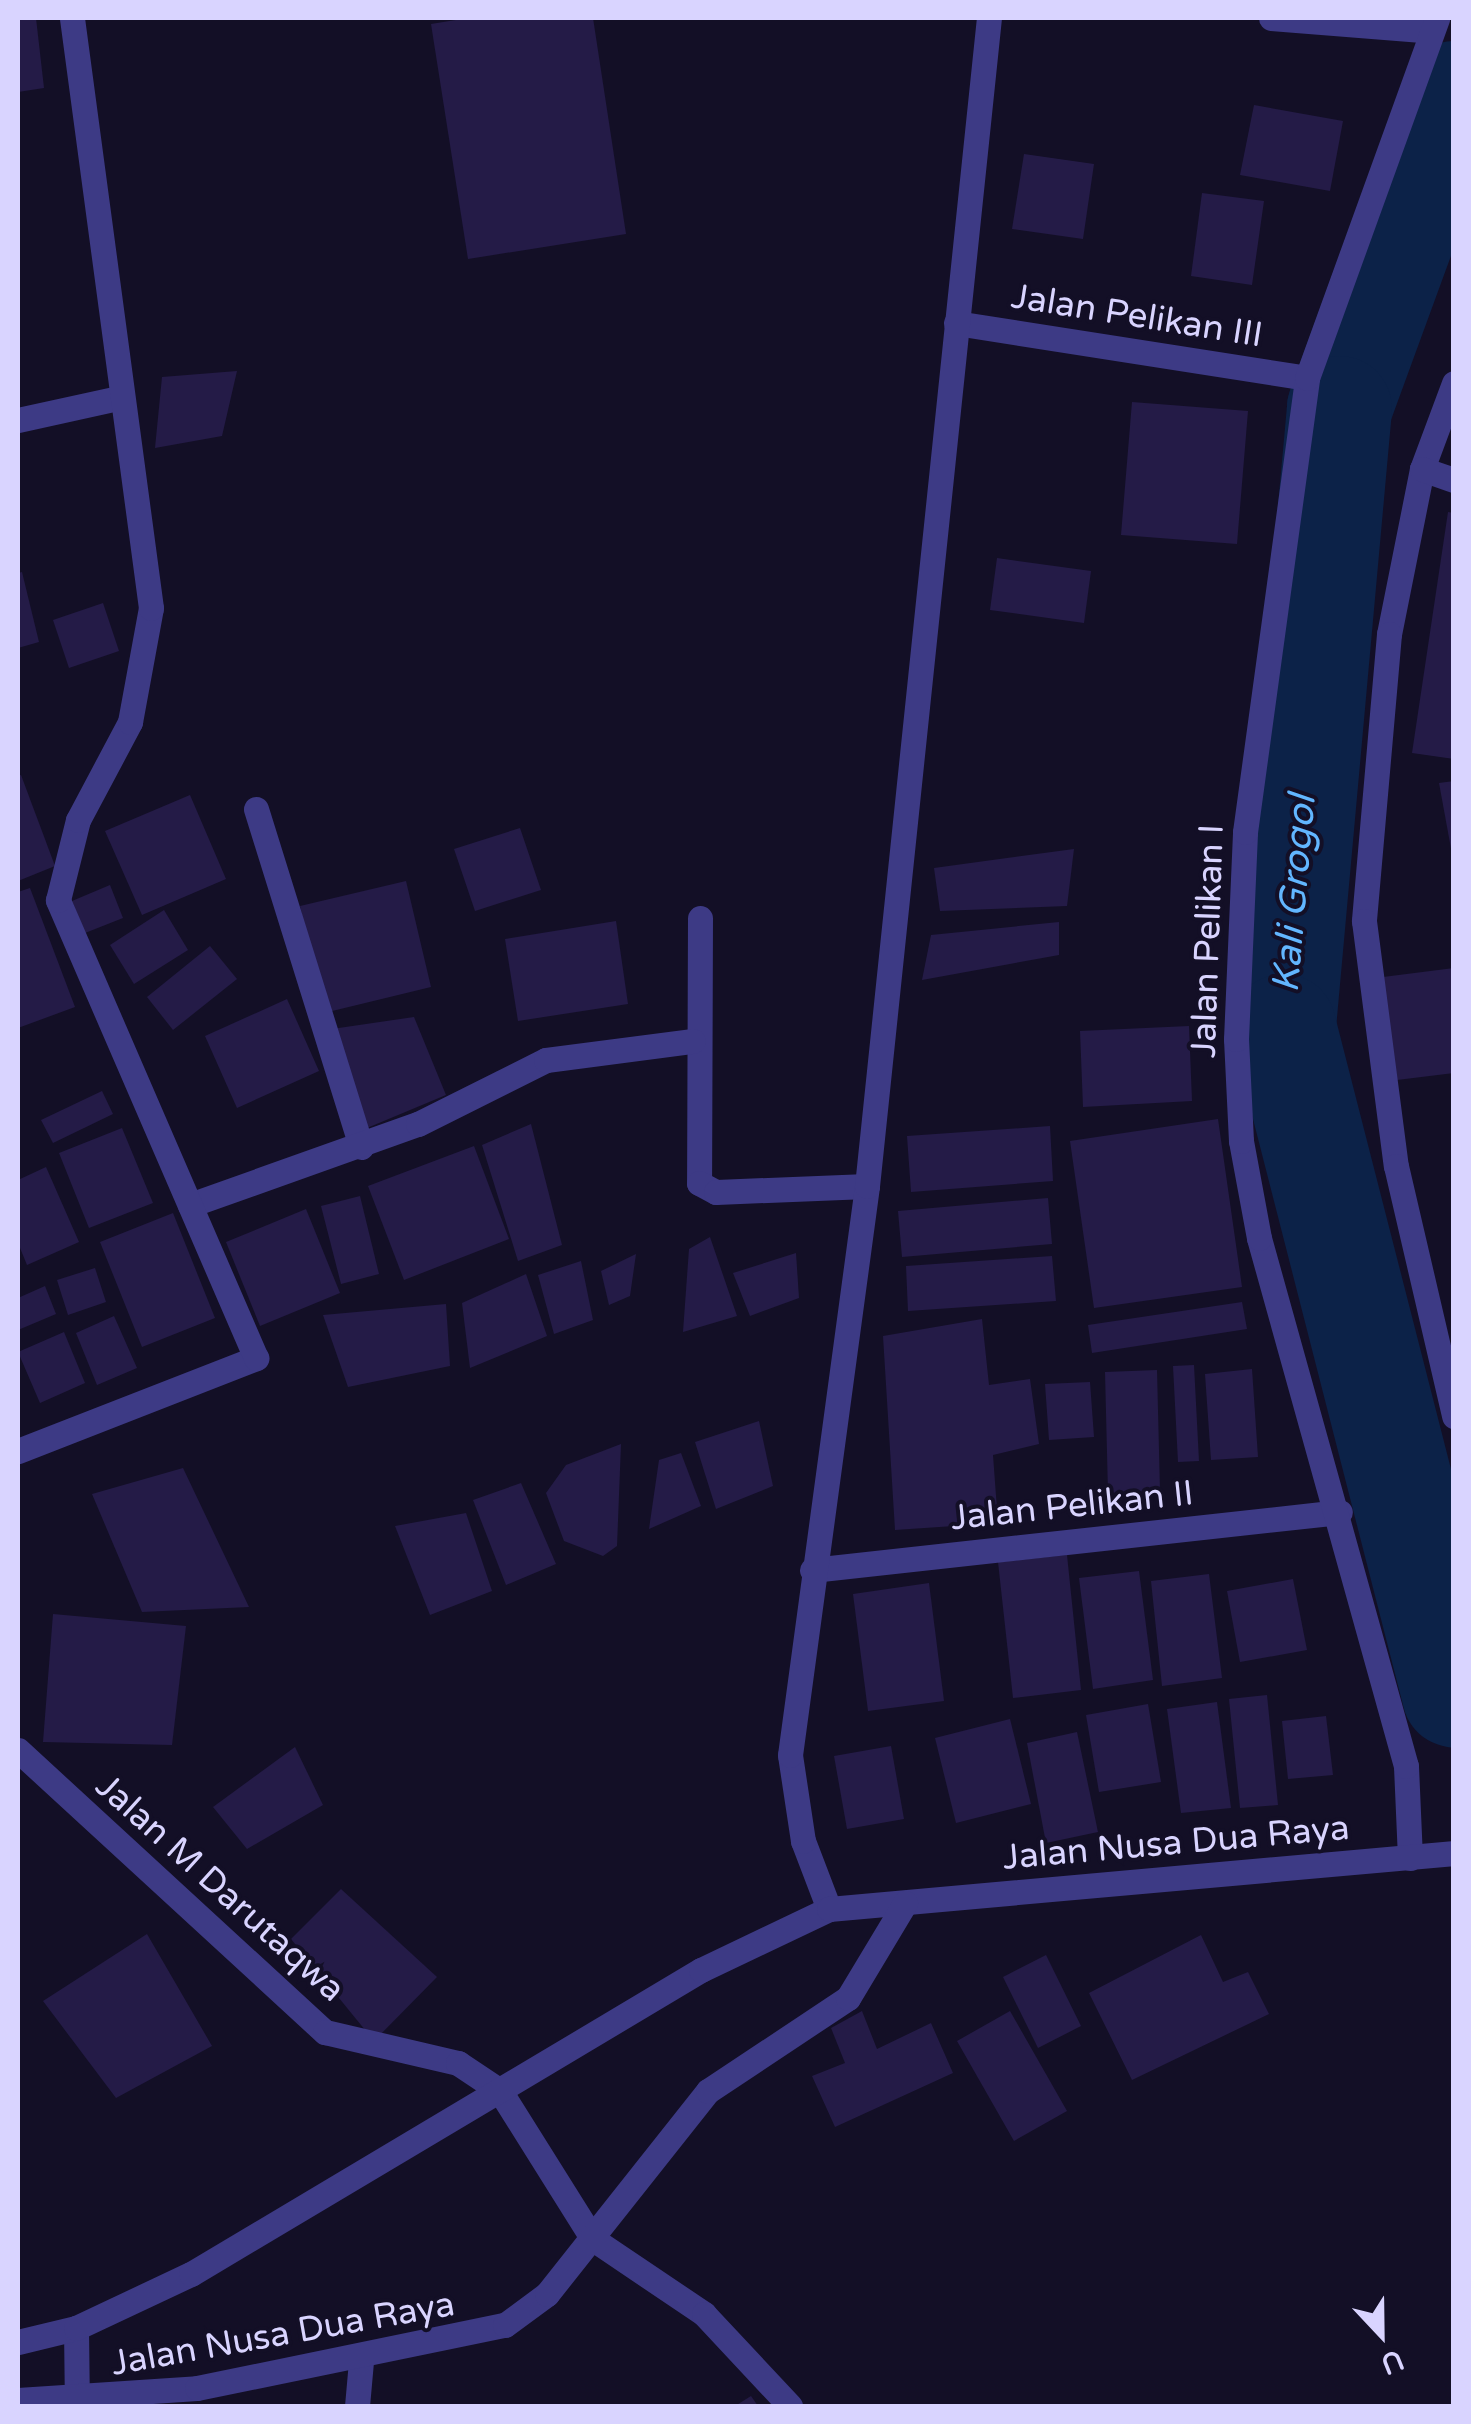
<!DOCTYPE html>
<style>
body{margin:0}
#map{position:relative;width:1471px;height:2424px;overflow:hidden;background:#130f26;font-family:"Varela Round",sans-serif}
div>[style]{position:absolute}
.river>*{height:105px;margin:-52.5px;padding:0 52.5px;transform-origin:52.5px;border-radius:52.5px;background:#0c2248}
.building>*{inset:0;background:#241b47}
.minor>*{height:25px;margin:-12.5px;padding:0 12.5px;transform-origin:12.5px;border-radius:12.5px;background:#3d3a85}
.tertiary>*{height:25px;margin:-12.5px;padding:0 12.5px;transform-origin:12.5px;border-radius:12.5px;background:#3d3a85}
span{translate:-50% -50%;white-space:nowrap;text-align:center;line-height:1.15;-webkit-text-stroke:8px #130f26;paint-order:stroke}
.street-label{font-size:35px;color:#d9d4ff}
.water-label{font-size:38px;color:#62b6ff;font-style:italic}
.frame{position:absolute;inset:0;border:20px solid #d9d4ff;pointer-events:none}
.north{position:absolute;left:1331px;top:2284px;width:100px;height:100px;-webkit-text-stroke:8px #130f26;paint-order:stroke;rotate:158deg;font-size:28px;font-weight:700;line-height:40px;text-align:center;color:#d9d4ff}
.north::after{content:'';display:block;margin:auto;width:35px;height:45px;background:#d9d4ff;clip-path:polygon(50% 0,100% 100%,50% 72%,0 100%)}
</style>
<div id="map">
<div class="river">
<div style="left:1454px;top:93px;width:335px;rotate:110.1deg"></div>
<div style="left:1339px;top:408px;width:621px;rotate:95.18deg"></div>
<div style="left:1283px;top:1026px;width:690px;rotate:75.64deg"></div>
</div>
<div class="building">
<div style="clip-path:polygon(18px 18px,36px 18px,44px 88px,18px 92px)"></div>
<div style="clip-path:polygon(468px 18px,593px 18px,626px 234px,468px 259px,431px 24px)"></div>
<div style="clip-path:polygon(1254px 105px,1343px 121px,1330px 191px,1240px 175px)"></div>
<div style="clip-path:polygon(1024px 154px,1094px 164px,1083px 239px,1012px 229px)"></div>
<div style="clip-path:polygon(1202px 193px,1264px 201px,1252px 285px,1191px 276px)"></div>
<div style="clip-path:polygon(237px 371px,222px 436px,155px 448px,162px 377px)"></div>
<div style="clip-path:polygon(1132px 402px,1248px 411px,1237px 544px,1121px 535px)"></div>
<div style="clip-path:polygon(1448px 512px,1454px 513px,1454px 759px,1412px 753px)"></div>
<div style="clip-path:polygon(997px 558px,1091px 571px,1084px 623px,990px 610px)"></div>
<div style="clip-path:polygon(22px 572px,39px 642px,18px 648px,18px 573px)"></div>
<div style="clip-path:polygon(103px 603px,119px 651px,69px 668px,53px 620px)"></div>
<div style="clip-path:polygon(21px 775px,55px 866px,18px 881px,18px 776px)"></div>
<div style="clip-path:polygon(1454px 781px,1454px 854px,1452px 854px,1439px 783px)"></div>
<div style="clip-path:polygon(190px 795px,226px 879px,142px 915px,105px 831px)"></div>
<div style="clip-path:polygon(520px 828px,541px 890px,475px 911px,454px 849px)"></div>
<div style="clip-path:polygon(1074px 849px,1067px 906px,940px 911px,934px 868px)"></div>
<div style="clip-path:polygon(406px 881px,431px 987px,324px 1013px,300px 906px)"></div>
<div style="clip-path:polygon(110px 885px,123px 918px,85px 933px,72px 901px)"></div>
<div style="clip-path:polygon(30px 888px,75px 1007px,18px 1028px,18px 892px)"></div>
<div style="clip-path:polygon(164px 910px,188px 950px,134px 984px,110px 945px)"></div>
<div style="clip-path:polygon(616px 921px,628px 1004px,518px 1021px,505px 939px)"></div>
<div style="clip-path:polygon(1059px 922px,1059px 955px,922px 980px,931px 935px)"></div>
<div style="clip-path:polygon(210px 946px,237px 979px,173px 1030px,147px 997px)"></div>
<div style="clip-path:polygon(1454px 968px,1454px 1073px,1397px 1080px,1383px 977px)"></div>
<div style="clip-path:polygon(287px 999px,319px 1071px,237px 1108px,205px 1036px)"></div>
<div style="clip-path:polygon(414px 1017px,446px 1095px,367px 1128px,325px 1030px)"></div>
<div style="clip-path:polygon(1189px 1026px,1192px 1101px,1083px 1107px,1080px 1031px)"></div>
<div style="clip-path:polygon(102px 1091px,113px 1114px,53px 1143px,41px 1120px)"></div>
<div style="clip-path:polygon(1218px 1119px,1242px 1287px,1094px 1308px,1070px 1141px)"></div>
<div style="clip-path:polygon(531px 1124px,562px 1245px,518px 1261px,482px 1145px)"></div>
<div style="clip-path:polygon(1050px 1126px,1053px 1181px,911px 1192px,907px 1136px)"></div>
<div style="clip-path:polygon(122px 1128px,153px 1203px,89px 1228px,59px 1153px)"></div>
<div style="clip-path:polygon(474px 1146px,509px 1239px,404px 1280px,368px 1186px)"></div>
<div style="clip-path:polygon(46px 1167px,79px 1242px,27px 1265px,18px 1243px,18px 1180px)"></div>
<div style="clip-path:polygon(360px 1196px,379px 1274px,341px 1284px,321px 1206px)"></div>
<div style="clip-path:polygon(1048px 1198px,1052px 1244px,902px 1257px,898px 1211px)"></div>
<div style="clip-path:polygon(306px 1209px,340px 1293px,260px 1326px,226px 1242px)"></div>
<div style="clip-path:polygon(173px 1213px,215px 1318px,142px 1347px,100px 1242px)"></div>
<div style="clip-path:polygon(710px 1237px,737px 1316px,683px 1332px,689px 1249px)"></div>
<div style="clip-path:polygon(796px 1253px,799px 1298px,750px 1316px,733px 1273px)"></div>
<div style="clip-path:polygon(636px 1254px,630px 1296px,609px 1305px,601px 1271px)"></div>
<div style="clip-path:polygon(1052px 1256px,1056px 1301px,908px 1311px,906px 1266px)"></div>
<div style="clip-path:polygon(581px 1261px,593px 1320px,554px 1334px,538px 1275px)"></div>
<div style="clip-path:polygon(95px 1268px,106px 1302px,68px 1315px,57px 1280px)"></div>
<div style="clip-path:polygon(526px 1274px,547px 1336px,470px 1368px,462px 1303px)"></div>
<div style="clip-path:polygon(45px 1286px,56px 1314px,18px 1330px,18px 1298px)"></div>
<div style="clip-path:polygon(1242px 1302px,1247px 1329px,1092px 1353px,1088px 1325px)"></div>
<div style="clip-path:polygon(446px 1304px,450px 1366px,348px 1387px,323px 1315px)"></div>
<div style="clip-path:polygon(114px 1316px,137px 1368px,97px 1385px,76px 1333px)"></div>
<div style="clip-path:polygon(982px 1319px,989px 1385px,1030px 1379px,1039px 1444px,993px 1455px,998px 1523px,895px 1530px,883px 1336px)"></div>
<div style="clip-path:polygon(64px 1332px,85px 1383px,40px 1403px,18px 1352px)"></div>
<div style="clip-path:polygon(1194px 1365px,1199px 1461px,1178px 1462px,1173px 1366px)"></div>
<div style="clip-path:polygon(1252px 1369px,1258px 1457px,1211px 1460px,1205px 1374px)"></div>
<div style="clip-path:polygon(1157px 1370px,1160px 1491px,1108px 1493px,1105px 1372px)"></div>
<div style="clip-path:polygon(1090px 1382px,1094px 1437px,1049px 1440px,1045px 1384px)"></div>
<div style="clip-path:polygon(759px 1421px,773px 1486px,716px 1509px,695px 1442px)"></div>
<div style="clip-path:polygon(621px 1444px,617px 1546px,603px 1556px,564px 1541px,546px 1493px,566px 1465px)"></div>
<div style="clip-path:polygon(681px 1453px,701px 1506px,649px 1529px,659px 1460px)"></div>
<div style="clip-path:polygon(183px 1468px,249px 1607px,142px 1612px,92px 1494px)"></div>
<div style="clip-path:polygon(521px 1483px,556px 1564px,506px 1585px,473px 1500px)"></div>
<div style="clip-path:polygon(466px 1513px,492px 1591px,430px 1615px,395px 1526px)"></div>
<div style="clip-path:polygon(1067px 1555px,1081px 1690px,1013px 1698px,998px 1562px)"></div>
<div style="clip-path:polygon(1139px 1571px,1153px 1680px,1093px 1689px,1079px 1578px)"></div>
<div style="clip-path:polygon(1209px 1574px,1222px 1678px,1162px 1686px,1151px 1581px)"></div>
<div style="clip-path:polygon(1293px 1579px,1307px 1650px,1240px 1662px,1227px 1591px)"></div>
<div style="clip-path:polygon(929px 1583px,944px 1701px,868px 1711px,853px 1594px)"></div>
<div style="clip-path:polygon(53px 1614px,186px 1626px,172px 1745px,43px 1742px)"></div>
<div style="clip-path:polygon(1267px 1695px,1278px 1805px,1240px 1808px,1229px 1699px)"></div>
<div style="clip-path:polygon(1217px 1702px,1231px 1808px,1181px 1813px,1167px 1709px)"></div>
<div style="clip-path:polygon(1148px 1704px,1161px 1782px,1099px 1792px,1086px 1715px)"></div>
<div style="clip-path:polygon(1326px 1716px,1333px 1775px,1288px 1779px,1282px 1721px)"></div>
<div style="clip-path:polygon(1010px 1719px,1031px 1804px,956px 1823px,935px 1738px)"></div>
<div style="clip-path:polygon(1077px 1732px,1098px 1832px,1046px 1843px,1027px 1743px)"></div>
<div style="clip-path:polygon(891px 1746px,904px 1819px,847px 1829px,834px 1756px)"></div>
<div style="clip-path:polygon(295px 1747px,323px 1805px,247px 1849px,213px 1807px)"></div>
<div style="clip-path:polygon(341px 1889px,437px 1977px,374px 2041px,291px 1939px)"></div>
<div style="clip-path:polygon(147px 1934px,212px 2046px,116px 2098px,43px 2001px)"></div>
<div style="clip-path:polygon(1201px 1935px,1223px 1982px,1248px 1972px,1269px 2014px,1132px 2080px,1089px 1993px)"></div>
<div style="clip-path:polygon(1046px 1955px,1081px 2026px,1038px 2048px,1003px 1977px)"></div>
<div style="clip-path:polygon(862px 2011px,877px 2049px,931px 2023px,953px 2073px,835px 2127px,812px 2076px,845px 2063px,831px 2028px)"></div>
<div style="clip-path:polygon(1010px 2011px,1067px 2111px,1014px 2141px,957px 2041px)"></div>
<div style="clip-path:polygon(751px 2396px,758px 2406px,735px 2406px)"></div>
</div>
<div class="minor">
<div style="left:1271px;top:18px;width:161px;rotate:4.6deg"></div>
<div style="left:956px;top:323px;width:355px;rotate:8.9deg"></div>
<div style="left:1454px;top:383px;width:92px;rotate:110.4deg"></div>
<div style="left:1422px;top:469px;width:168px;rotate:101.3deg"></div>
<div style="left:1389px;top:634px;width:288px;rotate:95deg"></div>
<div style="left:1364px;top:921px;width:247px;rotate:82.6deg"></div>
<div style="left:1396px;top:1166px;width:257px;rotate:76.9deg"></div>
<div style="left:18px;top:420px;width:102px;rotate:-12.4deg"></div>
<div style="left:1422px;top:469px;width:34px;rotate:19deg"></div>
<div style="left:256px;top:809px;width:354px;rotate:72.7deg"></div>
<div style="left:700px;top:918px;width:265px;rotate:90.2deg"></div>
<div style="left:699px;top:1183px;width:19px;rotate:28deg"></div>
<div style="left:716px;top:1192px;width:151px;rotate:-2.3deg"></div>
<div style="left:190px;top:1205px;width:242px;rotate:-19.6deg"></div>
<div style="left:418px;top:1124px;width:143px;rotate:-26.6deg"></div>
<div style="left:546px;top:1060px;width:148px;rotate:-7.4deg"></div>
<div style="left:18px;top:1451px;width:256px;rotate:-21.3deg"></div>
<div style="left:256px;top:1358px;width:499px;rotate:-113.4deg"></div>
<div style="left:58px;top:900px;width:82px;rotate:-76deg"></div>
<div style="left:78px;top:820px;width:111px;rotate:-62deg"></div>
<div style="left:130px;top:722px;width:116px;rotate:-79.6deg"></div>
<div style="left:151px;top:608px;width:595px;rotate:-97.63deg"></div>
<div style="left:812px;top:1570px;width:531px;rotate:-6.27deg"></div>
<div style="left:18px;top:1750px;width:417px;rotate:42.6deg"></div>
<div style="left:325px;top:2032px;width:137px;rotate:13.1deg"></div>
<div style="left:458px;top:2063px;width:50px;rotate:33.7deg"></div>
<div style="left:500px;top:2091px;width:175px;rotate:57.9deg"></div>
<div style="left:593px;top:2239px;width:134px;rotate:34deg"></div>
<div style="left:704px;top:2314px;width:126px;rotate:46.9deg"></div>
<div style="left:1410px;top:1858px;width:92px;rotate:-92.5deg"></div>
<div style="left:1406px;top:1766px;width:548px;rotate:-105.56deg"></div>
<div style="left:1259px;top:1238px;width:99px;rotate:-100.5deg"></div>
<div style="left:1241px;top:1141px;width:102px;rotate:-92.8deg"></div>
<div style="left:1236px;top:1039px;width:207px;rotate:-87.5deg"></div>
<div style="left:1245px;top:832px;width:458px;rotate:-82.2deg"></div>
<div style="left:1307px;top:378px;width:383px;rotate:-70.1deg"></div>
<div style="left:829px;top:1909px;width:73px;rotate:-110.9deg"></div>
<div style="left:803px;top:1841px;width:87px;rotate:-98.6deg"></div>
<div style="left:790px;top:1755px;width:574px;rotate:-82.29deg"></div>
<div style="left:867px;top:1186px;width:1174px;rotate:-84.04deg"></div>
<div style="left:76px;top:2328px;width:78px;rotate:89.3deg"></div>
<div style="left:357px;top:2406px;width:45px;rotate:-84.9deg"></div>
</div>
<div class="tertiary">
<div style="left:18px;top:2342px;width:60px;rotate:-13.6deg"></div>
<div style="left:76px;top:2328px;width:127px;rotate:-25.2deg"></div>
<div style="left:191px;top:2274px;width:594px;rotate:-30.8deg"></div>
<div style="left:701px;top:1970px;width:142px;rotate:-25.5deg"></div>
<div style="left:829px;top:1909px;width:628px;rotate:-5.12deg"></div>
<div style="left:18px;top:2400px;width:179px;rotate:-3.8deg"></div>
<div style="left:197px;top:2388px;width:314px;rotate:-11.6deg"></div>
<div style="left:505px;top:2325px;width:52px;rotate:-36.4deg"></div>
<div style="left:547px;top:2294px;width:259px;rotate:-51.6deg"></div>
<div style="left:708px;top:2091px;width:168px;rotate:-33.6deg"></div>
<div style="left:848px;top:1998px;width:111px;rotate:-59deg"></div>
</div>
<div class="street-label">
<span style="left:1137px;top:316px;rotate:9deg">Jalan Pelikan III</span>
<span style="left:1208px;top:941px;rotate:-88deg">Jalan Pelikan I</span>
<span style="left:1072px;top:1506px;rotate:-6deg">Jalan Pelikan II</span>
<span style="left:1176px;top:1843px;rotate:-5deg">Jalan Nusa Dua Raya</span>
<span style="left:220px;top:1888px;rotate:42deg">Jalan M Darutaqwa</span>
<span style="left:283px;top:2334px;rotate:-10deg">Jalan Nusa Dua Raya</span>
</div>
<div class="water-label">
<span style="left:1295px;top:894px;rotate:-85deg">Kali Grogol</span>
</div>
<div class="frame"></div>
<div class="north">U</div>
</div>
